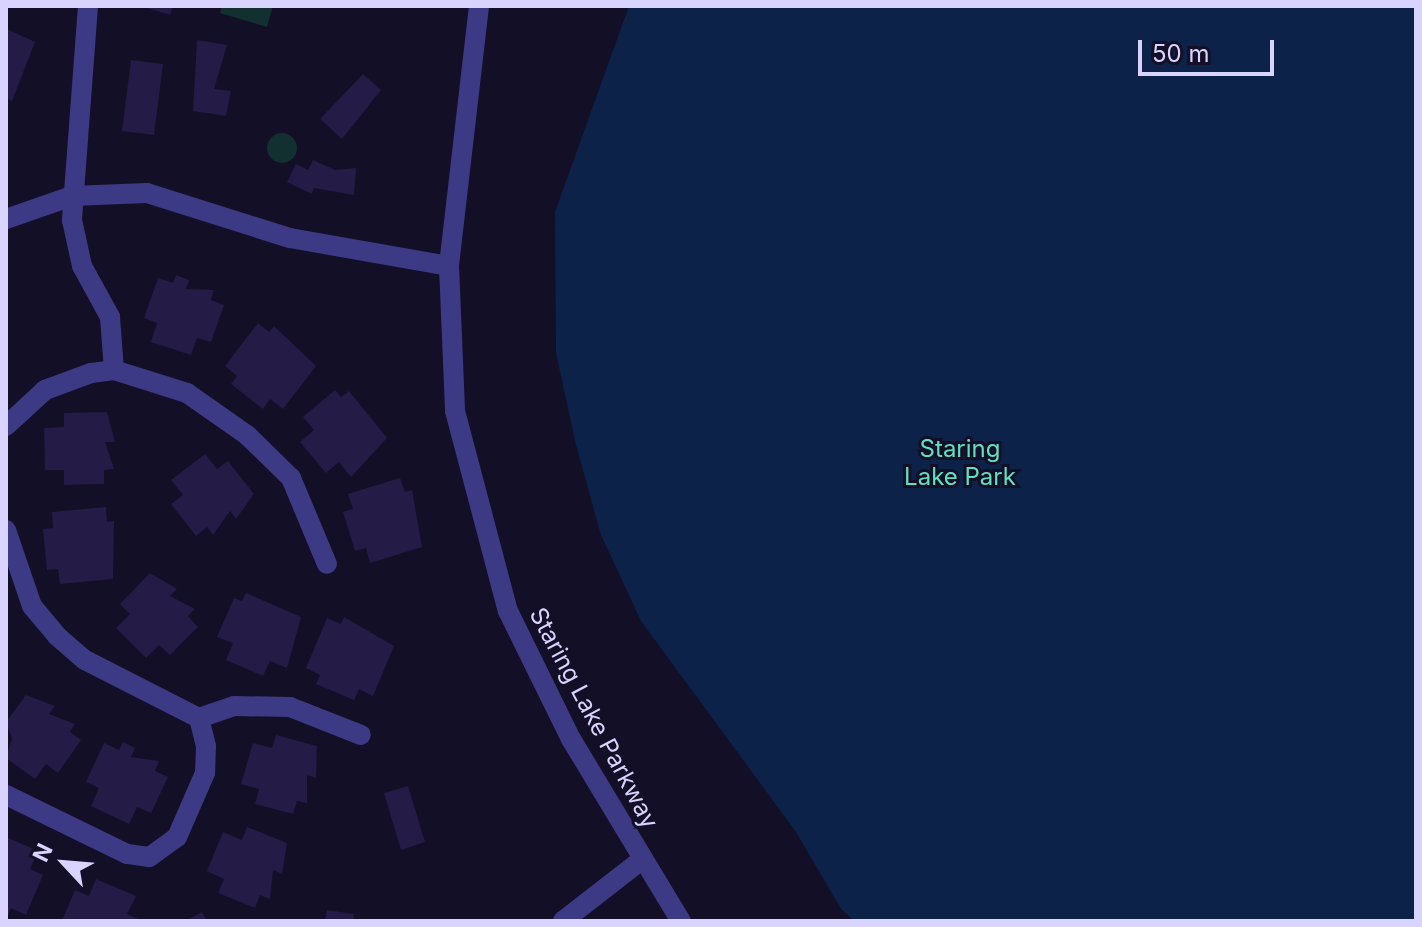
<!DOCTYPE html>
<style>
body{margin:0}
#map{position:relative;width:1422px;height:927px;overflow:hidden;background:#130f26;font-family:Inter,sans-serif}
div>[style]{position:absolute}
.green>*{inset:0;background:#12302f}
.round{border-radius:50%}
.water>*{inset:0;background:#0c2248}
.building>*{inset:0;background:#241b47}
.minor>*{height:20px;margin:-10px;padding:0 10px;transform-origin:10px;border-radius:10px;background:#3d3a85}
span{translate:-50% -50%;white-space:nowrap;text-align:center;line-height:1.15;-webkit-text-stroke:6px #130f26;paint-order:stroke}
.park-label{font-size:24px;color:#5fe0c0}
.street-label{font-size:24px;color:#d9d4ff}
.frame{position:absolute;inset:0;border:8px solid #d9d4ff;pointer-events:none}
.north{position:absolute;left:24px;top:823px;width:80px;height:80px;-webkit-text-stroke:6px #130f26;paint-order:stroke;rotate:296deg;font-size:22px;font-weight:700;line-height:32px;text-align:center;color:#d9d4ff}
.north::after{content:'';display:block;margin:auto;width:28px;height:36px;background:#d9d4ff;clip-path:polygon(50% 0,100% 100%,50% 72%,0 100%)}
.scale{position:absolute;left:1138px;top:40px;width:136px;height:36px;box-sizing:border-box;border:4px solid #d9d4ff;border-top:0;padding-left:10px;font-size:24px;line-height:28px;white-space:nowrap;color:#d9d4ff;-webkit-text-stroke:6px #130f26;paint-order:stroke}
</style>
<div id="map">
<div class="green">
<div style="clip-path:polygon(222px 6px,273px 6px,267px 27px,220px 13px)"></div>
<div class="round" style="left:267px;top:133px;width:30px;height:30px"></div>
</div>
<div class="water">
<div style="clip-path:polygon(629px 6px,1416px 6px,1416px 921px,854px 921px,841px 909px,796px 832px,641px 621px,601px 535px,576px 445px,556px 353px,555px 212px)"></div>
</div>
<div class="building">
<div style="clip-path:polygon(140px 6px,173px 6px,170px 15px)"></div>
<div style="clip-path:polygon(7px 29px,35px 42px,12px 101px,6px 98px)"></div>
<div style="clip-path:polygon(197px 40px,227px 45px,214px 89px,231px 91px,226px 116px,193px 111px)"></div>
<div style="clip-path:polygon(131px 60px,163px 64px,154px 135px,122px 131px)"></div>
<div style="clip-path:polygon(363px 74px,381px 90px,342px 139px,320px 119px)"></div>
<div style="clip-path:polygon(313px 160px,335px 170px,356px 168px,354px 195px,314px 188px,312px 194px,287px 182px,296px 164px,308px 170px)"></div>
<div style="clip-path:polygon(176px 275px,189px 280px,186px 289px,214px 290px,211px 300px,224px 305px,211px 342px,197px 338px,191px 355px,151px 342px,157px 323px,144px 318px,158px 278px,173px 283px)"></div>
<div style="clip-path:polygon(258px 323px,269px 332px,274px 326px,316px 366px,283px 409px,270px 399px,263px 409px,231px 384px,237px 376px,225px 366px)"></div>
<div style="clip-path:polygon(335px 390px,341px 397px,349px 391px,387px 438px,351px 477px,339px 462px,326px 473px,300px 442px,314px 430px,303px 417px)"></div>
<div style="clip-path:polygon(107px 412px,115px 442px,105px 442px,114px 469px,104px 470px,104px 484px,64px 485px,64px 470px,45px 470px,44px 428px,64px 427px,64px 413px)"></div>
<div style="clip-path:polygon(205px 454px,217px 469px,228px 461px,254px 494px,236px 519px,230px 511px,213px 535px,207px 527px,196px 536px,171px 504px,183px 495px,171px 480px)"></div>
<div style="clip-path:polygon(400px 478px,405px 492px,412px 490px,422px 547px,370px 563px,366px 548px,355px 551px,343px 512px,353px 509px,348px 494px)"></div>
<div style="clip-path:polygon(106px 507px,107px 522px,114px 521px,113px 579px,60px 584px,58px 569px,47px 570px,43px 529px,53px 528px,52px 512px)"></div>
<div style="clip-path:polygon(150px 573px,177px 589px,170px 596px,195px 609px,188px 616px,198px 627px,170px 655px,159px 645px,146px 658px,116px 628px,130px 614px,120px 604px)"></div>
<div style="clip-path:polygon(246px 593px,301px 617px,287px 668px,270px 661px,263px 676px,226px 660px,233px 643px,217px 637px,234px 598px,242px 601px)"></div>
<div style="clip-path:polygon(344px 617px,394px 646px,373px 696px,359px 689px,354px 700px,316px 684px,320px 675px,306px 668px,327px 618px,341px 624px)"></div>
<div style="clip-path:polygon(26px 695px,55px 706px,49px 714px,75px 724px,70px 732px,81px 740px,58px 773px,46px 764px,35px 779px,6px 758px,12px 738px,6px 722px)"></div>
<div style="clip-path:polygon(276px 735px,317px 746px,316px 778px,307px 775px,307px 803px,297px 801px,293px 814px,255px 804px,259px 789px,241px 784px,253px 743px,272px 748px)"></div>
<div style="clip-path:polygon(123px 742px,135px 748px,131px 757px,159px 761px,155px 771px,168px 777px,151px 813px,137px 807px,129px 824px,91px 806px,99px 788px,86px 782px,104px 743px,119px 750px)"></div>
<div style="clip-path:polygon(408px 786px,425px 842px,401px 850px,384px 793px)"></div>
<div style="clip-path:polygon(247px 827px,287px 843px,282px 874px,273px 870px,270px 899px,260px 895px,255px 908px,218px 893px,224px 879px,207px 871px,223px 832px,242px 840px)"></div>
<div style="clip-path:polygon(6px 837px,38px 851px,30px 869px,43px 875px,26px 915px,11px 908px,6px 920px)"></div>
<div style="clip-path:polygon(96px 879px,136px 896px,127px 914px,143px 921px,62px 921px,75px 890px,89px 896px)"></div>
<div style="clip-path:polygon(327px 910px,354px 914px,353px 921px,325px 921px)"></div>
<div style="clip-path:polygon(202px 912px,207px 921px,185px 921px)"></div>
</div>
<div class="minor">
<div style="left:88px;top:6px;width:215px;rotate:94.3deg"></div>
<div style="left:72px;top:220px;width:47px;rotate:77.7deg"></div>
<div style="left:82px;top:266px;width:58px;rotate:61.2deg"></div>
<div style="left:110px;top:317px;width:53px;rotate:85.7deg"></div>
<div style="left:479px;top:6px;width:262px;rotate:96.6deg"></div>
<div style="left:449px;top:266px;width:145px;rotate:87.6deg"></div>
<div style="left:455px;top:411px;width:207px;rotate:75.2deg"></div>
<div style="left:508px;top:611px;width:143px;rotate:63.8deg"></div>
<div style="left:571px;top:739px;width:213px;rotate:58.9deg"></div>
<div style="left:6px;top:219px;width:70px;rotate:-19.2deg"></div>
<div style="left:72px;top:196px;width:75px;rotate:-2.3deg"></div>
<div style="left:147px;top:193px;width:150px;rotate:17.5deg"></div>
<div style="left:290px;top:238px;width:161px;rotate:10deg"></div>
<div style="left:6px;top:426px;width:53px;rotate:-42.7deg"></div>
<div style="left:45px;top:390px;width:49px;rotate:-20.3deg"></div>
<div style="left:91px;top:373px;width:23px;rotate:-7deg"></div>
<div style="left:114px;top:370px;width:77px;rotate:17.5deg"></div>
<div style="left:187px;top:393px;width:73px;rotate:35deg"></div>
<div style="left:247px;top:435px;width:62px;rotate:44.3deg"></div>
<div style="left:291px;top:478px;width:93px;rotate:67.3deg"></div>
<div style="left:6px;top:530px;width:80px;rotate:71.1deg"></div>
<div style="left:32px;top:606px;width:39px;rotate:50deg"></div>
<div style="left:57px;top:636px;width:37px;rotate:41deg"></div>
<div style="left:85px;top:660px;width:128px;rotate:27deg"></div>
<div style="left:199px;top:718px;width:29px;rotate:76deg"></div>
<div style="left:206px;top:746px;width:27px;rotate:92deg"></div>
<div style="left:205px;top:773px;width:70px;rotate:113.6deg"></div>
<div style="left:177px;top:837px;width:34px;rotate:144deg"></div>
<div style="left:149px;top:857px;width:22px;rotate:-172deg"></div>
<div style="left:127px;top:854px;width:135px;rotate:-154deg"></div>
<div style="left:199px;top:718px;width:37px;rotate:-19deg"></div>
<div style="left:234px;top:706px;width:56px;rotate:1deg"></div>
<div style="left:290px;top:707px;width:76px;rotate:21.5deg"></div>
<div style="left:563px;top:921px;width:98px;rotate:-37.9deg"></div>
</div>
<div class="park-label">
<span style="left:960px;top:463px">Staring<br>Lake Park</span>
</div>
<div class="street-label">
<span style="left:594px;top:718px;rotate:62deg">Staring Lake Parkway</span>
</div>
<div class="frame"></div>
<div class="north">N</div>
<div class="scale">50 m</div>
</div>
